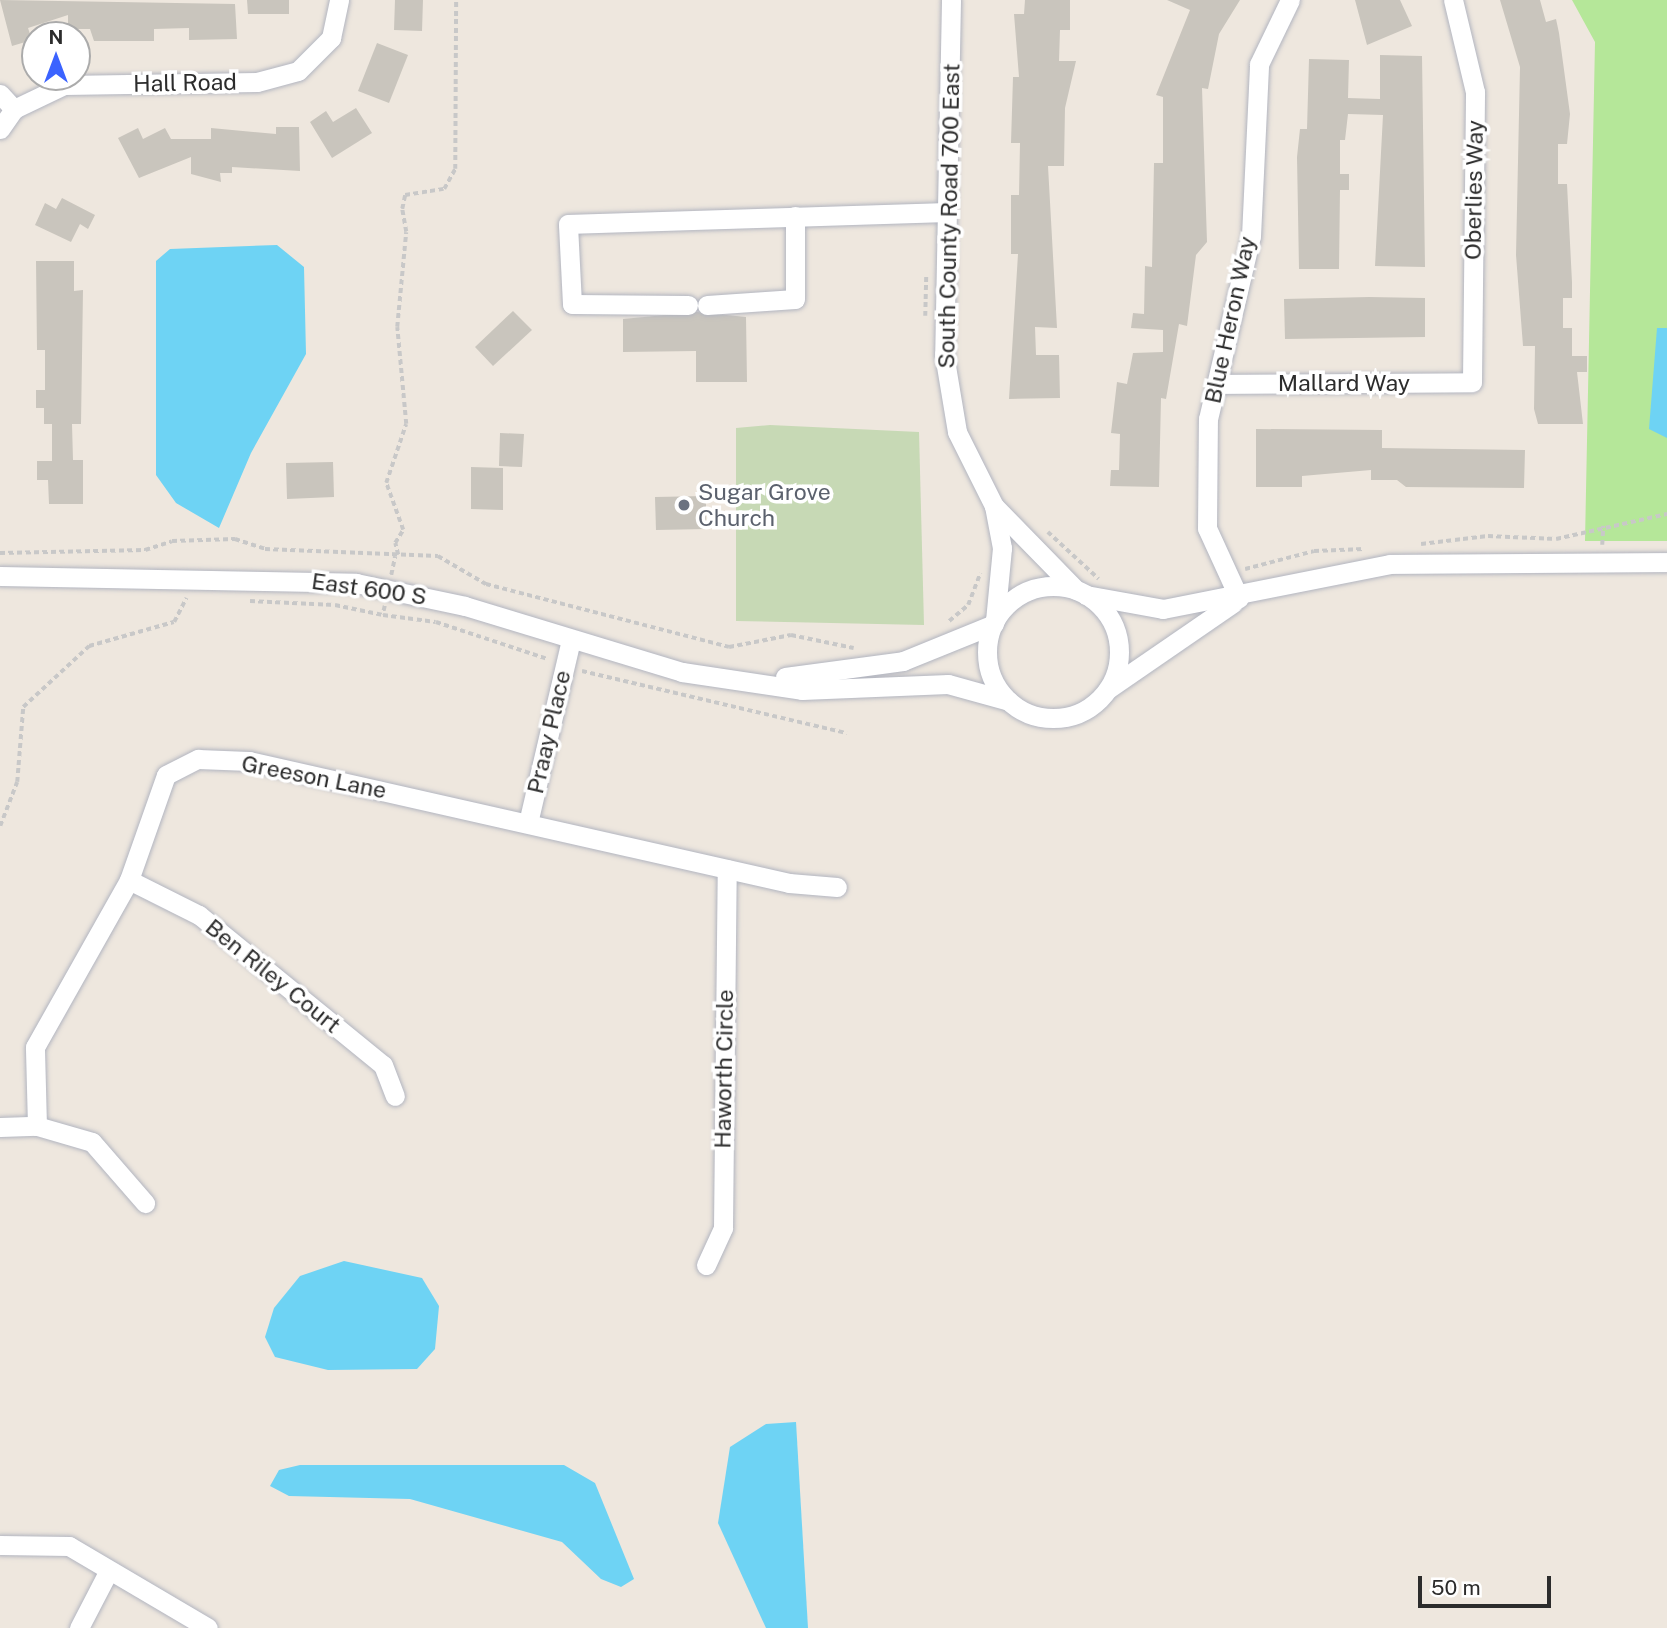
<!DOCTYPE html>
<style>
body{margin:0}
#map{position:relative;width:1667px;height:1628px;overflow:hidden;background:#eee7de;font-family:"Public Sans",sans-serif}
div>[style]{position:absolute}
.green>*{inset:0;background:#b5e799}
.cemetery>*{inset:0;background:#c7d9b5}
.water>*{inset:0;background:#6ed3f4}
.building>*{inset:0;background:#c9c5bd}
.path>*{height:3.5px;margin-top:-1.75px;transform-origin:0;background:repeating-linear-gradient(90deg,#c8c8c8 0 5px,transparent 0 8.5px)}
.roads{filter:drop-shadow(0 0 2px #b2b5c0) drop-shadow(0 0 2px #b2b5c0)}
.minor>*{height:19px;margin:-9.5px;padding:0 9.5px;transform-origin:9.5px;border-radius:9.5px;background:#fff}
.minor>.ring{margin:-9.5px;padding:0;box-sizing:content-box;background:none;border:19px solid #fff;border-radius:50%}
.dots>*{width:19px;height:19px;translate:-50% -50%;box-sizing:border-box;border:4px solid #fff;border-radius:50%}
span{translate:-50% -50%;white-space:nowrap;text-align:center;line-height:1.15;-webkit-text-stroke:7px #fff;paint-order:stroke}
.street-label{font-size:23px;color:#2c2c2c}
.worship-label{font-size:23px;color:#5b616d}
.left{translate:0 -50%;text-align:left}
.north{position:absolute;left:21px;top:21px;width:70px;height:70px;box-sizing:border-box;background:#fff;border:2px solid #ababab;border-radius:50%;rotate:0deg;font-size:19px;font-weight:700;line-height:28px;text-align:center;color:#2c2c2c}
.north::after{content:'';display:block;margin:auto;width:24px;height:32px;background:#3b63ff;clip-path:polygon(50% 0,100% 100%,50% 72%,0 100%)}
.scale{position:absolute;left:1418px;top:1576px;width:133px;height:32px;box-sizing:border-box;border:4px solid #2c2c2c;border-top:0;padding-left:9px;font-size:21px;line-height:24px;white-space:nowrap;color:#2c2c2c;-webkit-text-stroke:5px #fff;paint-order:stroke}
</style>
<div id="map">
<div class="green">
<div style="clip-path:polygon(1572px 0,1667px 0,1667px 541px,1585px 541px,1595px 42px)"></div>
</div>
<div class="cemetery">
<div style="clip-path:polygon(770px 425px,919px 432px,924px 625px,736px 621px,736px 428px)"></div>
</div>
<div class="water">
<div style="clip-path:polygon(277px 245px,304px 267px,306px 354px,251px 453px,219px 528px,176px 503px,156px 475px,156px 261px,170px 249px)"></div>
<div style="clip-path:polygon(1657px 328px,1667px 328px,1667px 438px,1649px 429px)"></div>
<div style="clip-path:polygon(344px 1261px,422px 1278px,439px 1306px,435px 1349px,417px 1369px,328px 1370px,275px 1357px,265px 1337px,274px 1308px,300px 1276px)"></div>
<div style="clip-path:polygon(796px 1422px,808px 1628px,766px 1628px,718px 1523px,730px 1447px,766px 1424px)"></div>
<div style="clip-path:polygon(300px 1465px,564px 1465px,595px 1483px,634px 1579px,621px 1587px,601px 1579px,562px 1542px,410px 1499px,289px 1496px,270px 1486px,279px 1470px)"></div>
</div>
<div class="building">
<div style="clip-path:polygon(0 0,235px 4px,237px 39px,189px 40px,189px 28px,154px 29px,154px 41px,94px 41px,90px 29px,68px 29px,68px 15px,28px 28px,32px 40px,12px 46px)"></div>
<div style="clip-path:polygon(247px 0,289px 0,289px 14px,248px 14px)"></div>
<div style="clip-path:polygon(395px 0,423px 0,422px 31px,394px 30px)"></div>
<div style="clip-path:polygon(1025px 0,1070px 0,1070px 30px,1060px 30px,1059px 61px,1076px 61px,1065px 108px,1064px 166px,1048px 166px,1057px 328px,1035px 327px,1036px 355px,1059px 355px,1060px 398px,1009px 399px,1018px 254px,1011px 254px,1011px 195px,1019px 195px,1020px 143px,1011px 143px,1013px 77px,1019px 77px,1014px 14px,1024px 14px)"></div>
<div style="clip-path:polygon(1167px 0,1240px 0,1219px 34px,1208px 89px,1202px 88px,1207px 242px,1196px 255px,1187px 326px,1179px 324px,1166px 399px,1161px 398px,1159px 487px,1110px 486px,1111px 470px,1119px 470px,1120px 434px,1111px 433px,1117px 382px,1127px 384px,1133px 353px,1163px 352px,1163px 330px,1131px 328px,1133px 313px,1144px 314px,1145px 266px,1152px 267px,1154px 163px,1163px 163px,1163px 97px,1156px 95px,1190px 10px)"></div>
<div style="clip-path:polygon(1355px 0,1400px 0,1412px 26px,1367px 45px)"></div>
<div style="clip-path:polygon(1500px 0,1540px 0,1546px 22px,1556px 19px,1559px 33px,1570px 114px,1567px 144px,1558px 144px,1558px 184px,1567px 184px,1572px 282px,1572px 298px,1563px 298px,1563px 328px,1572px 328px,1572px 356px,1587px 356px,1587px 372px,1577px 372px,1583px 424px,1538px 424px,1534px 409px,1535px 346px,1523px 346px,1516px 255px,1520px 67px)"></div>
<div style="clip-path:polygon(377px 43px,408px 55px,389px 103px,358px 91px)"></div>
<div style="clip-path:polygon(1380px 55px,1422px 56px,1425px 267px,1375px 266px,1383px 115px,1348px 114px,1345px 140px,1340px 140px,1340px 174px,1349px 174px,1349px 190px,1340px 190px,1339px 269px,1299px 269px,1297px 157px,1300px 129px,1307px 129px,1309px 59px,1349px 60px,1348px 98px,1380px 99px)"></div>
<div style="clip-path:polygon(356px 108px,372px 133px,332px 158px,310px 122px,326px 111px,333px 122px)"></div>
<div style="clip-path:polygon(276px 127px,299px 127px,300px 171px,232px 167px,232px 173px,220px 173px,221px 182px,191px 174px,191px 157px,139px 178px,118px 138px,138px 128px,143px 139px,165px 128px,171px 139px,211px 139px,211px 128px,276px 134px)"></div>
<div style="clip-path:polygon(62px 198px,95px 215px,88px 229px,80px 224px,71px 242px,35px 225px,45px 203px,56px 209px)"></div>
<div style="clip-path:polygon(36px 261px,74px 261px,74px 291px,83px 290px,81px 424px,72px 424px,73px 460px,83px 460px,83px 504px,49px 504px,48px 480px,37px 480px,37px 461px,52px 461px,52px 424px,44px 424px,44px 408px,36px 408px,36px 390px,45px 390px,45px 350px,37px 350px)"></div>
<div style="clip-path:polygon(1369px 297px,1425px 298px,1425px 337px,1285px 339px,1284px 299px)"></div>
<div style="clip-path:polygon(513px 311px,532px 330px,493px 366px,475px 347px)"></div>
<div style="clip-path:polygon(697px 312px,746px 317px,747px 382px,696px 382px,696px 351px,623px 352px,623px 319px)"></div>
<div style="clip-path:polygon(1256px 429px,1382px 430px,1382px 448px,1525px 450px,1524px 488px,1406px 487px,1397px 480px,1371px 480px,1371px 470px,1302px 476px,1302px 487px,1256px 487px)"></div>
<div style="clip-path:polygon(500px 433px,524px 434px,522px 467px,499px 466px)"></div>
<div style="clip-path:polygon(333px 462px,334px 497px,287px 499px,286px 463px)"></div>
<div style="clip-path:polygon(471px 467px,503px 468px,503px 510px,471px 509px)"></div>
<div style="clip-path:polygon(706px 496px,706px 529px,656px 530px,655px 497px)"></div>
</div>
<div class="path">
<div style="left:925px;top:316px;width:41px;rotate:-88.6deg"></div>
<div style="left:1048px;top:532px;width:69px;rotate:42.7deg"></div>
<div style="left:1421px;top:544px;width:67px;rotate:-6.8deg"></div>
<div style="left:1488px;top:536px;width:68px;rotate:2.5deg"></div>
<div style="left:1556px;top:539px;width:114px;rotate:-12.7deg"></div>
<div style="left:1602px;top:545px;width:19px;rotate:-87deg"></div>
<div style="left:0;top:553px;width:145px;rotate:-1.2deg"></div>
<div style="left:145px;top:550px;width:28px;rotate:-18deg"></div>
<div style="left:172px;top:541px;width:63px;rotate:-1.8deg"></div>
<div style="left:235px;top:539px;width:32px;rotate:18deg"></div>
<div style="left:265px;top:549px;width:173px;rotate:2.3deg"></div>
<div style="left:438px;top:556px;width:56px;rotate:30.3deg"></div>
<div style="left:486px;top:584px;width:251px;rotate:14.5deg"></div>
<div style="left:729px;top:647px;width:63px;rotate:-11deg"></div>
<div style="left:791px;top:635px;width:64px;rotate:11.7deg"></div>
<div style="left:398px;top:555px;width:12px;rotate:-104deg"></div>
<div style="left:395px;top:543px;width:15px;rotate:-58deg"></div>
<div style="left:403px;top:530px;width:50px;rotate:-109.9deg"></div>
<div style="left:386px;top:483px;width:62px;rotate:-71.3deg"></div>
<div style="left:406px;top:424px;width:97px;rotate:-95.3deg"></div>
<div style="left:397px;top:327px;width:95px;rotate:-84.6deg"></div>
<div style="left:406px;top:232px;width:23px;rotate:-100deg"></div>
<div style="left:402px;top:209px;width:14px;rotate:-78deg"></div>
<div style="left:405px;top:195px;width:39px;rotate:-9deg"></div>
<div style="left:444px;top:189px;width:23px;rotate:-61deg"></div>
<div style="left:455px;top:169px;width:169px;rotate:-89.7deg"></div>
<div style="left:1245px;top:569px;width:71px;rotate:-14.6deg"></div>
<div style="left:1314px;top:551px;width:50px;rotate:-2.3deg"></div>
<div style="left:391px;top:575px;width:19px;rotate:-78deg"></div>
<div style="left:250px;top:601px;width:85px;rotate:2.7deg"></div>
<div style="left:335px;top:605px;width:49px;rotate:11.8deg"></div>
<div style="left:385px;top:606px;width:9px;rotate:103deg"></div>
<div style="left:383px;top:615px;width:53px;rotate:7.5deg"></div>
<div style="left:436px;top:622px;width:118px;rotate:18.3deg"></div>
<div style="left:949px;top:621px;width:25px;rotate:-40deg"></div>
<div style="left:968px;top:605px;width:34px;rotate:-69deg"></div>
<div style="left:582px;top:671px;width:272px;rotate:13.2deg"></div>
<div style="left:0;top:826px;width:47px;rotate:-68.9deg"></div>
<div style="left:17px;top:782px;width:75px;rotate:-85.4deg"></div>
<div style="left:23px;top:707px;width:90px;rotate:-42.7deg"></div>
<div style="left:89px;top:646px;width:88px;rotate:-15.8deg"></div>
<div style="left:174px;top:622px;width:27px;rotate:-63deg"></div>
</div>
<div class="roads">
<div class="minor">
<div style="left:951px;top:0;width:354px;rotate:91.1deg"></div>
<div style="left:944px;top:354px;width:79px;rotate:80.5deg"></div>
<div style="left:957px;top:432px;width:83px;rotate:63.4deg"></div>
<div style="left:994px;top:506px;width:43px;rotate:79.2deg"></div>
<div style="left:1002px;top:548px;width:73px;rotate:95.5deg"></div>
<div style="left:0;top:94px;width:21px;rotate:47deg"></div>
<div style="left:0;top:129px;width:24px;rotate:-55deg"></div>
<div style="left:14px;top:109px;width:55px;rotate:-25.6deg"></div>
<div style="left:64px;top:85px;width:193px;rotate:-0.9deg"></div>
<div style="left:257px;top:82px;width:42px;rotate:-15deg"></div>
<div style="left:298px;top:71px;width:47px;rotate:-45deg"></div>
<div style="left:331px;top:38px;width:39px;rotate:-78deg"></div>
<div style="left:688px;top:305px;width:116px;rotate:-179.5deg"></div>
<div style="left:572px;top:304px;width:80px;rotate:-92.9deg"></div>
<div style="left:568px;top:224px;width:378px;rotate:-1.8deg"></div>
<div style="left:707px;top:305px;width:88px;rotate:-3.9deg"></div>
<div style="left:795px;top:299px;width:83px;rotate:-90deg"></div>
<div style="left:1217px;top:384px;width:255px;rotate:-0.4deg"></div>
<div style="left:1472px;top:382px;width:290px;rotate:-89.4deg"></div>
<div style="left:1475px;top:92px;width:95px;rotate:-103.4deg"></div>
<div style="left:994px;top:506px;width:117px;rotate:45.7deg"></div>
<div style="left:0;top:576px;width:356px;rotate:1.1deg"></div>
<div style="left:356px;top:583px;width:111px;rotate:11.9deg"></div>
<div style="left:465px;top:606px;width:227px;rotate:16.9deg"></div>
<div style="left:682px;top:672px;width:121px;rotate:8.5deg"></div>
<div style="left:802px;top:690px;width:146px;rotate:-2.4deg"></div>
<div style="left:948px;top:684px;width:63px;rotate:15.6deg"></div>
<div class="ring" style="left:987px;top:586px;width:113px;height:113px"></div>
<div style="left:1086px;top:595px;width:78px;rotate:10.3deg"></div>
<div style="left:1163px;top:609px;width:231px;rotate:-11.2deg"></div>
<div style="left:1390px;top:564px;width:277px;rotate:-0.4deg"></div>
<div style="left:1239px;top:598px;width:77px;rotate:-114.6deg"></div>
<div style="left:1207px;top:528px;width:109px;rotate:-89.5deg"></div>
<div style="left:1208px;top:419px;width:188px;rotate:-76.8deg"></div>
<div style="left:1251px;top:236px;width:172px;rotate:-87.3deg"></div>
<div style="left:1259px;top:64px;width:71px;rotate:-64.2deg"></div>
<div style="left:785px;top:677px;width:119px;rotate:-7.7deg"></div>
<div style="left:903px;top:661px;width:98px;rotate:-22.1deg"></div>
<div style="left:1108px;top:689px;width:152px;rotate:-34.5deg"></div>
<div style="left:528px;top:823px;width:188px;rotate:-76.8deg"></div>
<div style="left:129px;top:880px;width:78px;rotate:26.6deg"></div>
<div style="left:199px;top:915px;width:237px;rotate:39.2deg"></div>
<div style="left:383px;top:1065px;width:33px;rotate:69deg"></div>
<div style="left:37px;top:1126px;width:79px;rotate:-91.5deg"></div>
<div style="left:35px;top:1047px;width:192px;rotate:-60.6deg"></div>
<div style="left:129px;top:880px;width:111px;rotate:-70.6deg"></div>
<div style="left:166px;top:775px;width:36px;rotate:-27deg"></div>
<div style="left:198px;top:759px;width:51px;rotate:2.2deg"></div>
<div style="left:249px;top:761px;width:554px;rotate:12.73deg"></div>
<div style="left:789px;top:883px;width:48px;rotate:4.8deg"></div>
<div style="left:0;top:1127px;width:37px;rotate:-2deg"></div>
<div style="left:37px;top:1126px;width:57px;rotate:16.2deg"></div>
<div style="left:92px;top:1142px;width:81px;rotate:49deg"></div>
<div style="left:706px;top:1265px;width:41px;rotate:-65.3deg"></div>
<div style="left:723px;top:1228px;width:359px;rotate:-89.4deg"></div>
<div style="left:0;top:1545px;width:69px;rotate:0.8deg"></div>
<div style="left:69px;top:1546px;width:161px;rotate:30.5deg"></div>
<div style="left:79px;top:1628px;width:63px;rotate:-62.6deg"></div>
</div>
</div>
<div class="dots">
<div style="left:684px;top:505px;background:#6b7280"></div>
</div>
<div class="street-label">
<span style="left:185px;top:83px;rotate:-1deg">Hall Road</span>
<span style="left:1474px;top:190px;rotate:-89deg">Oberlies Way</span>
<span style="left:949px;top:216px;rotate:-89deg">South County Road 700 East</span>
<span style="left:1230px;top:320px;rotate:-78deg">Blue Heron Way</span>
<span style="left:1344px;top:383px">Mallard Way</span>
<span style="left:369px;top:589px;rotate:8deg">East 600 S</span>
<span style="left:549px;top:732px;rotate:-77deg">Praay Place</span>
<span style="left:314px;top:777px;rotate:11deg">Greeson Lane</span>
<span style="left:273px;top:976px;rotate:39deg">Ben Riley Court</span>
<span style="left:724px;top:1069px;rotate:-89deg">Haworth Circle</span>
</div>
<div class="worship-label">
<span class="left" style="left:698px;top:505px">Sugar Grove<br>Church</span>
</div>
<div class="north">N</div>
<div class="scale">50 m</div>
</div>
